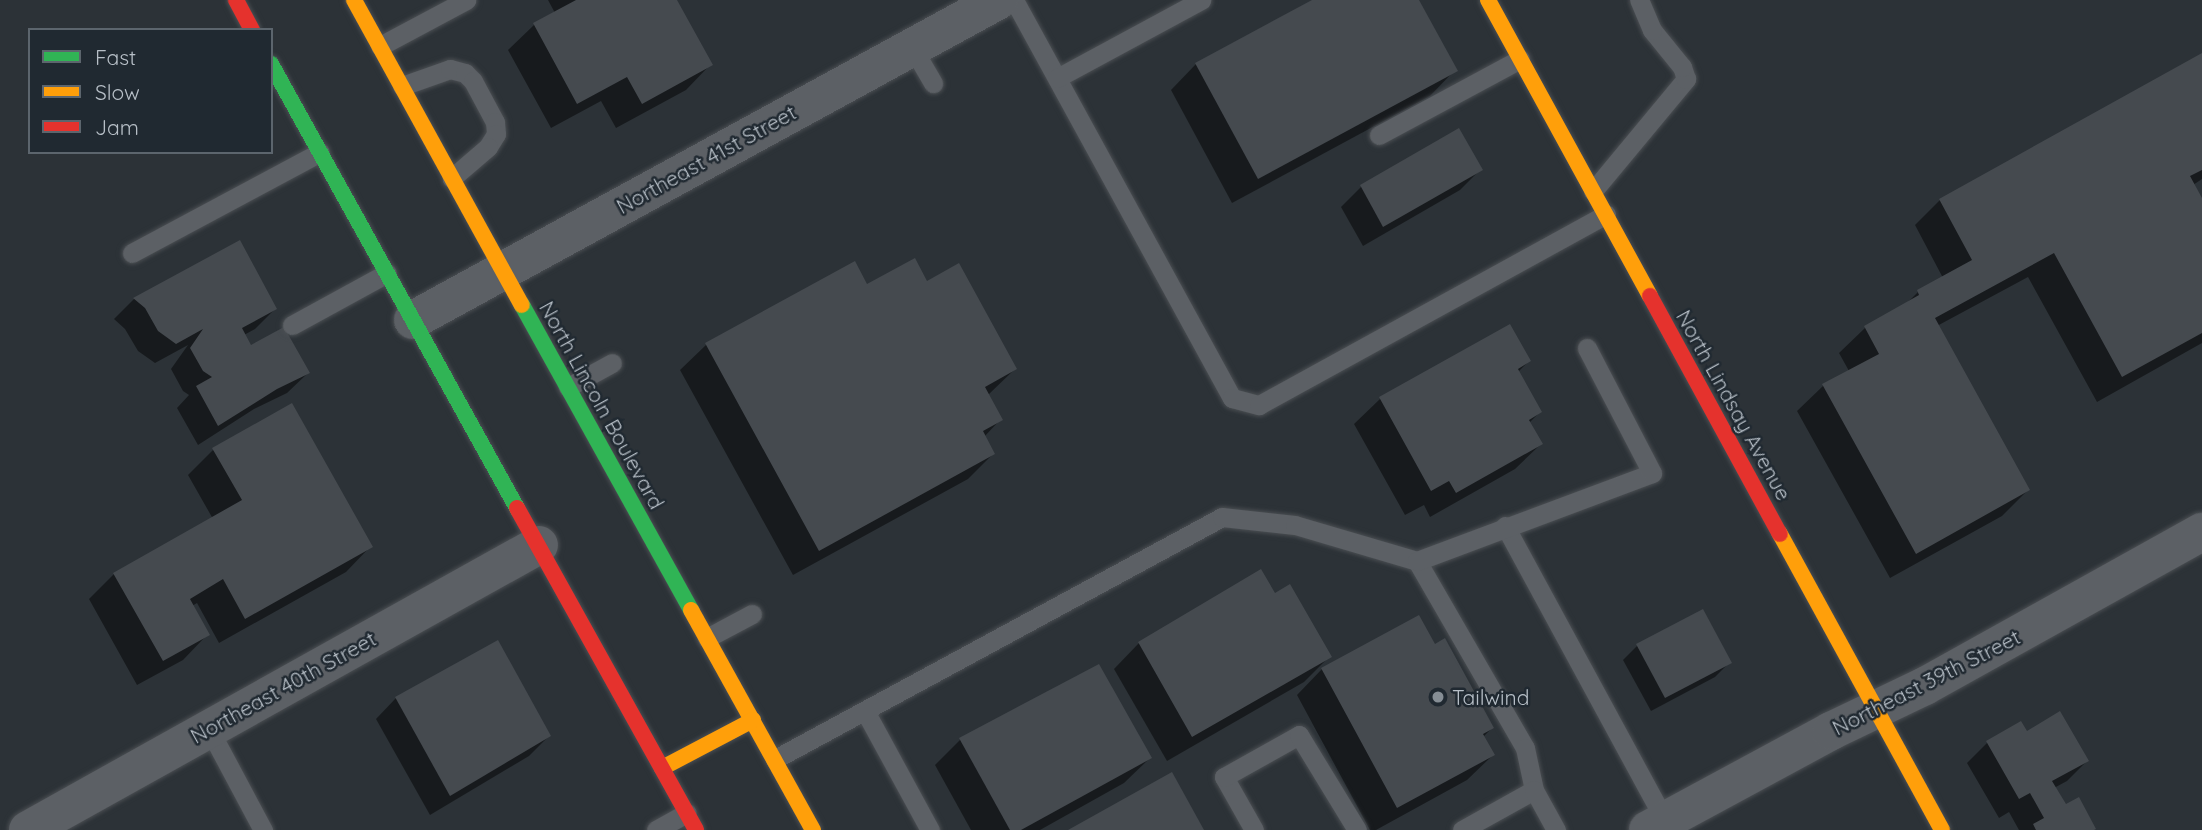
<!DOCTYPE html>
<style>
body{margin:0}
#map{position:relative;width:2202px;height:830px;overflow:hidden;background:#2c3237;font-family:Quicksand,sans-serif}
div>[style]{position:absolute}
.shadow>*{inset:0;background:#0007}
.building>*{inset:0;background:#454a4f}
.roads{filter:drop-shadow(0 0 2px #4a4e52) drop-shadow(0 0 2px #4a4e52)}
.lane>*{height:19px;margin:-9.5px;padding:0 9.5px;transform-origin:9.5px;border-radius:9.5px;background:#5c6065}
.street>*{height:38px;margin:-19px;padding:0 19px;transform-origin:19px;border-radius:19px;background:#5c6065}
.fast>*{height:16px;margin:-8px;padding:0 8px;transform-origin:8px;border-radius:8px;background:#30b455}
.slow>*{height:16px;margin:-8px;padding:0 8px;transform-origin:8px;border-radius:8px;background:#ff9f0a}
.jam>*{height:16px;margin:-8px;padding:0 8px;transform-origin:8px;border-radius:8px;background:#e5322d}
.dots>*{width:19px;height:19px;translate:-50% -50%;box-sizing:border-box;border:4px solid #202931;border-radius:50%}
span{translate:-50% -50%;white-space:nowrap;text-align:center;line-height:1.15;-webkit-text-stroke:5px #202931;paint-order:stroke}
.street-label{font-size:21px;color:#b7bfc7}
.poi-label{font-size:21px;color:#b7bfc7}
.left{translate:0 -50%;text-align:left}
.legend{position:absolute;left:28px;top:28px;width:245px;height:126px;box-sizing:border-box;background:#202931;border:2px solid #5c656d;margin:0;padding:9px 12px;list-style:none;font-size:21px;color:#b7bfc7}
.legend li{display:flex;align-items:center;gap:14px;height:35px}
.legend b{width:35px;border:2px solid #5c656d}
</style>
<div id="map">
<div class="shadow">
<div style="clip-path:polygon(548px 0,675px 0,711px 64px,686px 90px,616px 128px,601px 101px,551px 128px,508px 50px,534px 25px,555px 13px)"></div>
<div style="clip-path:polygon(1316px 0,1417px 0,1455px 70px,1430px 96px,1232px 203px,1171px 90px,1196px 64px)"></div>
<div style="clip-path:polygon(2202px 55px,2202px 179px,2193px 185px,2202px 201px,2202px 343px,2097px 402px,2028px 277px,1937px 326px,2028px 490px,2002px 516px,1890px 578px,1797px 411px,1823px 386px,1849px 371px,1839px 353px,1865px 328px,1903px 307px,1918px 292px,1943px 278px,1915px 225px,1940px 200px)"></div>
<div style="clip-path:polygon(1481px 169px,1460px 190px,1363px 246px,1341px 207px,1361px 187px)"></div>
<div style="clip-path:polygon(239px 242px,275px 309px,255px 329px,244px 335px,250px 347px,308px 373px,287px 393px,254px 409px,198px 445px,177px 408px,189px 395px,183px 391px,171px 369px,188px 345px,155px 363px,138px 351px,125px 329px,114px 319px,134px 299px)"></div>
<div style="clip-path:polygon(854px 263px,867px 286px,926px 283px,1015px 369px,988px 395px,1001px 419px,984px 437px,993px 454px,968px 479px,793px 575px,680px 370px,706px 345px)"></div>
<div style="clip-path:polygon(1509px 326px,1529px 361px,1518px 372px,1540px 412px,1529px 423px,1541px 444px,1515px 469px,1430px 517px,1424px 505px,1405px 515px,1354px 424px,1380px 399px)"></div>
<div style="clip-path:polygon(213px 450px,371px 546px,346px 572px,219px 643px,197px 603px,192px 606px,208px 634px,183px 660px,137px 685px,89px 599px,114px 574px,213px 519px,188px 475px)"></div>
<div style="clip-path:polygon(1275px 596px,1330px 656px,1304px 682px,1167px 761px,1114px 669px,1139px 643px)"></div>
<div style="clip-path:polygon(1637px 646px,1729px 663px,1715px 677px,1651px 711px,1623px 660px)"></div>
<div style="clip-path:polygon(1434px 647px,1492px 728px,1483px 737px,1493px 755px,1467px 780px,1376px 830px,1370px 830px,1297px 695px,1322px 669px)"></div>
<div style="clip-path:polygon(396px 698px,549px 736px,529px 756px,430px 815px,376px 719px)"></div>
<div style="clip-path:polygon(2026px 733px,2087px 761px,2067px 781px,2054px 788px,2065px 807px,2093px 830px,2019px 830px,2009px 812px,1999px 818px,1967px 763px,1987px 743px)"></div>
<div style="clip-path:polygon(960px 740px,1150px 758px,1124px 783px,1040px 830px,971px 830px,935px 765px)"></div>
</div>
<div class="building">
<div style="clip-path:polygon(576px 0,677px 0,713px 65px,642px 104px,627px 77px,577px 104px,533px 23px)"></div>
<div style="clip-path:polygon(1312px 0,1419px 0,1458px 71px,1258px 179px,1195px 63px)"></div>
<div style="clip-path:polygon(2202px 53px,2202px 170px,2190px 176px,2202px 198px,2202px 333px,2122px 377px,2054px 253px,1935px 318px,2030px 490px,1916px 554px,1822px 384px,1879px 354px,1864px 326px,1919px 295px,1917px 290px,1972px 260px,1939px 199px)"></div>
<div style="clip-path:polygon(1459px 128px,1483px 170px,1383px 227px,1360px 185px)"></div>
<div style="clip-path:polygon(240px 240px,277px 309px,242px 328px,251px 345px,284px 327px,310px 373px,277px 389px,218px 426px,196px 386px,212px 377px,203px 371px,190px 348px,203px 329px,176px 344px,158px 331px,145px 308px,133px 298px)"></div>
<div style="clip-path:polygon(915px 258px,927px 281px,959px 263px,1017px 369px,985px 387px,1003px 420px,983px 431px,995px 454px,819px 551px,705px 343px,855px 261px,867px 284px)"></div>
<div style="clip-path:polygon(1510px 324px,1531px 361px,1518px 369px,1542px 412px,1529px 420px,1543px 444px,1456px 493px,1449px 481px,1431px 491px,1379px 397px)"></div>
<div style="clip-path:polygon(292px 403px,373px 547px,245px 619px,223px 579px,190px 599px,210px 635px,163px 661px,113px 573px,242px 500px,212px 448px)"></div>
<div style="clip-path:polygon(1261px 569px,1275px 593px,1290px 584px,1332px 657px,1192px 737px,1138px 642px)"></div>
<div style="clip-path:polygon(1703px 609px,1732px 663px,1665px 698px,1636px 644px)"></div>
<div style="clip-path:polygon(1419px 615px,1435px 644px,1445px 638px,1494px 728px,1483px 734px,1495px 755px,1397px 808px,1321px 668px)"></div>
<div style="clip-path:polygon(498px 640px,551px 736px,450px 796px,395px 697px)"></div>
<div style="clip-path:polygon(1099px 664px,1152px 758px,1021px 830px,1010px 830px,959px 738px)"></div>
<div style="clip-path:polygon(2060px 711px,2089px 761px,2052px 781px,2066px 804px,2079px 797px,2096px 829px,2094px 830px,2036px 830px,2033px 824px,2044px 818px,2030px 793px,2019px 799px,1986px 741px,2021px 721px,2027px 731px)"></div>
<div style="clip-path:polygon(1172px 772px,1204px 830px,1068px 830px)"></div>
</div>
<div class="roads">
<div class="lane">
<div style="left:1014px;top:0;width:454px;rotate:61.3deg"></div>
<div style="left:1232px;top:398px;width:28px;rotate:15deg"></div>
<div style="left:1259px;top:405px;width:396px;rotate:-28.8deg"></div>
<div style="left:380px;top:46px;width:98px;rotate:-28.1deg"></div>
<div style="left:912px;top:47px;width:42px;rotate:59.7deg"></div>
<div style="left:1057px;top:78px;width:164px;rotate:-28.4deg"></div>
<div style="left:402px;top:86px;width:51px;rotate:-19.5deg"></div>
<div style="left:450px;top:69px;width:16px;rotate:15deg"></div>
<div style="left:465px;top:73px;width:11px;rotate:45deg"></div>
<div style="left:473px;top:81px;width:47px;rotate:61.8deg"></div>
<div style="left:495px;top:122px;width:12px;rotate:85deg"></div>
<div style="left:496px;top:134px;width:15px;rotate:122deg"></div>
<div style="left:488px;top:147px;width:48px;rotate:139.3deg"></div>
<div style="left:1379px;top:135px;width:160px;rotate:-28.3deg"></div>
<div style="left:1593px;top:191px;width:146px;rotate:-50.3deg"></div>
<div style="left:1686px;top:79px;width:13px;rotate:-108deg"></div>
<div style="left:1682px;top:67px;width:48px;rotate:-129deg"></div>
<div style="left:1652px;top:30px;width:33px;rotate:-113deg"></div>
<div style="left:132px;top:253px;width:213px;rotate:-28.2deg"></div>
<div style="left:292px;top:325px;width:108px;rotate:-28.7deg"></div>
<div style="left:568px;top:387px;width:50px;rotate:-28.6deg"></div>
<div style="left:1505px;top:526px;width:336px;rotate:61.5deg"></div>
<div style="left:1417px;top:561px;width:216px;rotate:60deg"></div>
<div style="left:1525px;top:748px;width:43px;rotate:77.9deg"></div>
<div style="left:707px;top:638px;width:51px;rotate:-28.1deg"></div>
<div style="left:865px;top:711px;width:136px;rotate:61.4deg"></div>
<div style="left:209px;top:729px;width:115px;rotate:61.9deg"></div>
<div style="left:775px;top:759px;width:508px;rotate:-28.43deg"></div>
<div style="left:1222px;top:517px;width:73px;rotate:6.3deg"></div>
<div style="left:1295px;top:525px;width:127px;rotate:16.4deg"></div>
<div style="left:1417px;top:561px;width:251px;rotate:-20.5deg"></div>
<div style="left:1652px;top:473px;width:141px;rotate:-117.5deg"></div>
<div style="left:656px;top:830px;width:35px;rotate:-29deg"></div>
<div style="left:1254px;top:830px;width:61px;rotate:-119.5deg"></div>
<div style="left:1224px;top:777px;width:86px;rotate:-29.2deg"></div>
<div style="left:1299px;top:735px;width:111px;rotate:58.6deg"></div>
<div style="left:1462px;top:830px;width:82px;rotate:-29.1deg"></div>
<div style="left:1534px;top:790px;width:46px;rotate:61.2deg"></div>
</div>
<div class="street">
<div style="left:413px;top:320px;width:668px;rotate:-28.64deg"></div>
<div style="left:28px;top:830px;width:585px;rotate:-29.15deg"></div>
<div style="left:1648px;top:830px;width:208px;rotate:-28.4deg"></div>
<div style="left:1831px;top:731px;width:104px;rotate:-25.6deg"></div>
<div style="left:1925px;top:686px;width:317px;rotate:-29.1deg"></div>
</div>
<div class="fast">
<div style="left:271px;top:64px;width:508px;rotate:61.01deg"></div>
<div style="left:522px;top:305px;width:349px;rotate:61deg"></div>
</div>
<div class="slow">
<div style="left:354px;top:0;width:348px;rotate:61.2deg"></div>
<div style="left:1488px;top:0;width:337px;rotate:61.3deg"></div>
<div style="left:1780px;top:534px;width:337px;rotate:61.3deg"></div>
<div style="left:691px;top:610px;width:252px;rotate:61deg"></div>
<div style="left:662px;top:768px;width:103px;rotate:-27.8deg"></div>
</div>
<div class="jam">
<div style="left:236px;top:0;width:34px;rotate:62deg"></div>
<div style="left:1650px;top:296px;width:271px;rotate:61.4deg"></div>
<div style="left:517px;top:508px;width:368px;rotate:60.9deg"></div>
</div>
</div>
<div class="dots">
<div style="left:1438px;top:697px;background:#868e95"></div>
</div>
<div class="street-label">
<span style="left:706px;top:159px;rotate:-29deg">Northeast 41st Street</span>
<span style="left:602px;top:405px;rotate:61deg">North Lincoln Boulevard</span>
<span style="left:1734px;top:405px;rotate:61deg">North Lindsay Avenue</span>
<span style="left:1926px;top:682px;rotate:-27deg">Northeast 39th Street</span>
<span style="left:283px;top:687px;rotate:-29deg">Northeast 40th Street</span>
</div>
<div class="poi-label">
<span class="left" style="left:1452px;top:697px">Tailwind</span>
</div>
<ul class="legend">
<li><b style="height:9px;background:#30b455"></b>Fast</li>
<li><b style="height:9px;background:#ff9f0a"></b>Slow</li>
<li><b style="height:9px;background:#e5322d"></b>Jam</li>
</ul>
</div>
